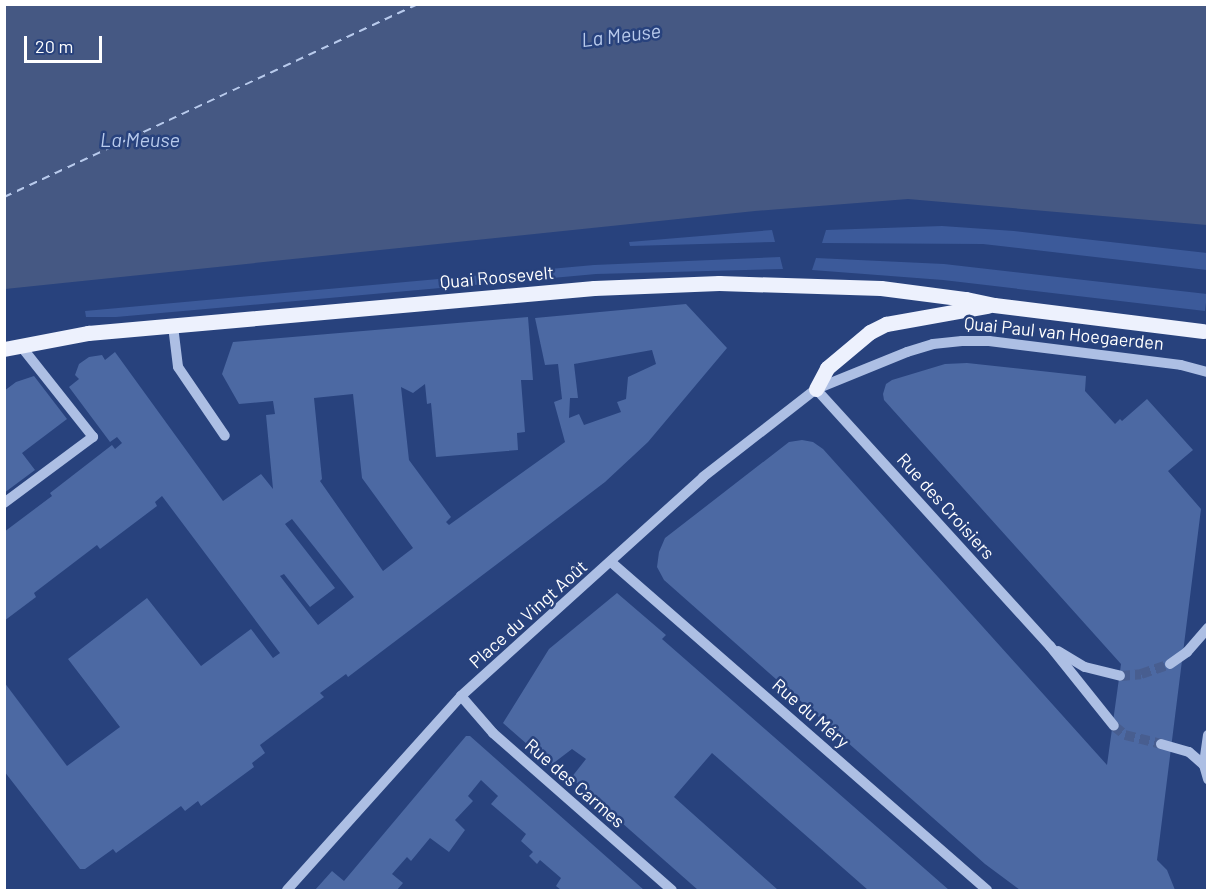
<!DOCTYPE html>
<meta charset="utf-8">
<style>
body{margin:0}
#map{position:relative;width:1212px;height:895px;overflow:hidden;background:#28427d;font-family:Barlow,sans-serif}
div>[style]{position:absolute}
.green>*{inset:0;background:#3c5a9a}
.water>*{inset:0;background:#455883}
.ferry>*{height:1.5px;margin-top:-0.75px;transform-origin:0;background:repeating-linear-gradient(90deg,#b8caec 0 8px,transparent 0 14px)}
.building>*{inset:0;background:#4c69a3}
.minor-tunnel>*{height:10px;margin-top:-5px;transform-origin:0;background:repeating-linear-gradient(90deg,#485e90 0 10px,transparent 0 15px)}
.minor>*{height:10px;margin:-5px;padding:0 5px;transform-origin:5px;border-radius:5px;background:#adbfe4}
.major>*{height:15px;margin:-7.5px;padding:0 7.5px;transform-origin:7.5px;border-radius:7.5px;background:#edf1fd}
span{translate:-50% -50%;white-space:nowrap;text-align:center;line-height:1.15;-webkit-text-stroke:5px #28427d;paint-order:stroke}
.street-label{font-size:18px;color:#fff}
.water-label{font-size:20px;color:#b8caec;font-style:italic}
.frame{position:absolute;inset:0;border:6px solid #fff;pointer-events:none}
.scale{position:absolute;left:24px;top:36px;width:78px;height:27px;box-sizing:border-box;border:3px solid #fff;border-top:0;padding-left:8px;font-size:18px;line-height:21px;white-space:nowrap;color:#fff;-webkit-text-stroke:4px #28427d;paint-order:stroke}
</style>
<div id="map">
<div class="green">
<div style="clip-path:polygon(942px 226px,1014px 231px,1207px 253px,1207px 270px,983px 244px,822px 243px,826px 230px)"></div>
<div style="clip-path:polygon(772px 230px,775px 242px,630px 246px,629px 242px)"></div>
<div style="clip-path:polygon(780px 257px,783px 269px,596px 274px,116px 317px,86px 317px,85px 311px,594px 265px)"></div>
<div style="clip-path:polygon(816px 258px,944px 264px,1207px 294px,1205px 311px,943px 280px,812px 270px)"></div>
</div>
<div class="water">
<div style="clip-path:polygon(4px 5px,1207px 5px,1207px 225px,908px 199px,755px 211px,5px 289px)"></div>
</div>
<div class="ferry">
<div style="left:4px;top:197px;width:456px;rotate:-25deg"></div>
</div>
<div class="building">
<div style="clip-path:polygon(evenodd,686px 304px,727px 348px,648px 442px,605px 482px,567px 511px,348px 677px,346px 674px,320px 693px,324px 697px,260px 745px,265px 753px,252px 763px,254px 767px,201px 806px,198px 801px,185px 811px,181px 806px,116px 853px,113px 849px,85px 869px,80px 869px,4px 771px,4px 682px,67px 766px,120px 727px,68px 659px,147px 598px,201px 666px,251px 629px,273px 658px,280px 653px,162px 496px,155px 502px,157px 506px,100px 549px,97px 545px,34px 593px,36px 597px,4px 621px,4px 532px,52px 496px,50px 493px,112px 445px,115px 449px,122px 443px,117px 437px,110px 442px,69px 387px,79px 379px,75px 375px,79px 364px,89px 357px,102px 355px,105px 360px,115px 352px,223px 501px,261px 474px,273px 489px,266px 415px,275px 414px,273px 401px,239px 404px,222px 374px,233px 342px,528px 317px,533px 380px,521px 380px,525px 432px,517px 433px,518px 450px,436px 457px,431px 403px,427px 404px,425px 384px,413px 393px,401px 387px,409px 460px,451px 517px,446px 522px,449px 525px,565px 442px,554px 402px,562px 399px,558px 364px,545px 365px,535px 318px,686px 304px,652px 350px,656px 364px,628px 377px,626px 399px,617px 402px,621px 412px,584px 425px,579px 414px,569px 418px,570px 398px,578px 398px,574px 364px,652px 350px,686px 304px,353px 394px,362px 478px,413px 548px,383px 571px,320px 481px,322px 479px,314px 398px,353px 394px,686px 304px,292px 519px,354px 597px,318px 625px,280px 576px,284px 574px,310px 607px,335px 588px,285px 524px,292px 519px)"></div>
<div style="clip-path:polygon(967px 363px,1086px 376px,1085px 391px,1115px 424px,1120px 419px,1122px 421px,1147px 399px,1193px 450px,1168px 471px,1201px 509px,1157px 860px,1167px 870px,1175px 890px,1020px 890px,985px 864px,664px 580px,657px 567px,659px 552px,665px 538px,789px 442px,802px 440px,813px 442px,823px 449px,1107px 765px,1121px 664px,884px 400px,883px 394px,886px 384px,892px 380px,945px 364px)"></div>
<div style="clip-path:polygon(34px 376px,67px 419px,22px 453px,35px 470px,4px 493px,4px 391px,16px 382px)"></div>
<div style="clip-path:polygon(617px 593px,666px 635px,662px 639px,949px 890px,868px 890px,712px 753px,674px 797px,778px 890px,698px 890px,571px 778px,586px 759px,572px 749px,551px 765px,503px 723px,549px 649px)"></div>
<div style="clip-path:polygon(466px 736px,470px 736px,644px 890px,561px 890px,556px 886px,561px 878px,540px 860px,537px 864px,529px 856px,533px 852px,521px 841px,526px 834px,491px 804px,498px 796px,481px 780px,468px 796px,473px 801px,455px 820px,465px 830px,449px 852px,430px 838px,411px 861px,407px 857px,392px 874px,403px 883px,397px 890px,315px 890px,332px 871px,344px 881px)"></div>
</div>
<div class="minor-tunnel">
<div style="left:1120px;top:676px;width:21px;rotate:-5deg"></div>
<div style="left:1141px;top:674px;width:31px;rotate:-19deg"></div>
<div style="left:1114px;top:726px;width:14px;rotate:39deg"></div>
<div style="left:1125px;top:735px;width:37px;rotate:14deg"></div>
</div>
<div class="minor">
<div style="left:173px;top:326px;width:41px;rotate:83deg"></div>
<div style="left:178px;top:367px;width:83px;rotate:55.7deg"></div>
<div style="left:816px;top:389px;width:348px;rotate:47.7deg"></div>
<div style="left:1050px;top:646px;width:102px;rotate:51.3deg"></div>
<div style="left:4px;top:503px;width:111px;rotate:-36.6deg"></div>
<div style="left:93px;top:437px;width:116px;rotate:-128.4deg"></div>
<div style="left:611px;top:562px;width:499px;rotate:41.1deg"></div>
<div style="left:1058px;top:651px;width:31px;rotate:31deg"></div>
<div style="left:1085px;top:667px;width:36px;rotate:14deg"></div>
<div style="left:1170px;top:664px;width:21px;rotate:-35deg"></div>
<div style="left:1187px;top:652px;width:32px;rotate:-49deg"></div>
<div style="left:461px;top:696px;width:49px;rotate:49.1deg"></div>
<div style="left:493px;top:733px;width:238px;rotate:41.3deg"></div>
<div style="left:1208px;top:735px;width:30px;rotate:98deg"></div>
<div style="left:1204px;top:765px;width:15px;rotate:74deg"></div>
<div style="left:1161px;top:744px;width:29px;rotate:16deg"></div>
<div style="left:1189px;top:752px;width:20px;rotate:41deg"></div>
<div style="left:287px;top:890px;width:261px;rotate:-48.1deg"></div>
<div style="left:461px;top:696px;width:326px;rotate:-42.1deg"></div>
<div style="left:703px;top:477px;width:143px;rotate:-37.9deg"></div>
<div style="left:816px;top:389px;width:98px;rotate:-22.1deg"></div>
<div style="left:907px;top:352px;width:27px;rotate:-17deg"></div>
<div style="left:933px;top:344px;width:29px;rotate:-6deg"></div>
<div style="left:962px;top:341px;width:27px"></div>
<div style="left:989px;top:341px;width:193px;rotate:7.1deg"></div>
<div style="left:1181px;top:365px;width:28px;rotate:15deg"></div>
</div>
<div class="major">
<div style="left:4px;top:349px;width:86px;rotate:-10.8deg"></div>
<div style="left:88px;top:333px;width:508px;rotate:-5.08deg"></div>
<div style="left:594px;top:288px;width:125px;rotate:-2.3deg"></div>
<div style="left:719px;top:283px;width:162px;rotate:1.8deg"></div>
<div style="left:881px;top:288px;width:86px;rotate:7.4deg"></div>
<div style="left:966px;top:299px;width:29px;rotate:12deg"></div>
<div style="left:994px;top:305px;width:211px;rotate:7.1deg"></div>
<div style="left:816px;top:389px;width:24px;rotate:-62deg"></div>
<div style="left:827px;top:368px;width:56px;rotate:-39.9deg"></div>
<div style="left:870px;top:332px;width:18px;rotate:-27deg"></div>
<div style="left:886px;top:324px;width:103px;rotate:-10.1deg"></div>
</div>
<div class="street-label">
<span style="left:497px;top:277px;rotate:-5deg">Quai Roosevelt</span>
<span style="left:1064px;top:333px;rotate:6deg">Quai Paul van Hoegaerden</span>
<span style="left:946px;top:506px;rotate:48deg">Rue des Croisiers</span>
<span style="left:528px;top:614px;rotate:-42deg">Place du Vingt Août</span>
<span style="left:811px;top:713px;rotate:41deg">Rue du Méry</span>
<span style="left:575px;top:783px;rotate:41deg">Rue des Carmes</span>
</div>
<div class="water-label">
<span style="left:621px;top:35px;rotate:-7deg">La Meuse</span>
<span style="left:140px;top:139px">La Meuse</span>
</div>
<div class="frame"></div>
<div class="scale">20 m</div>
</div>
